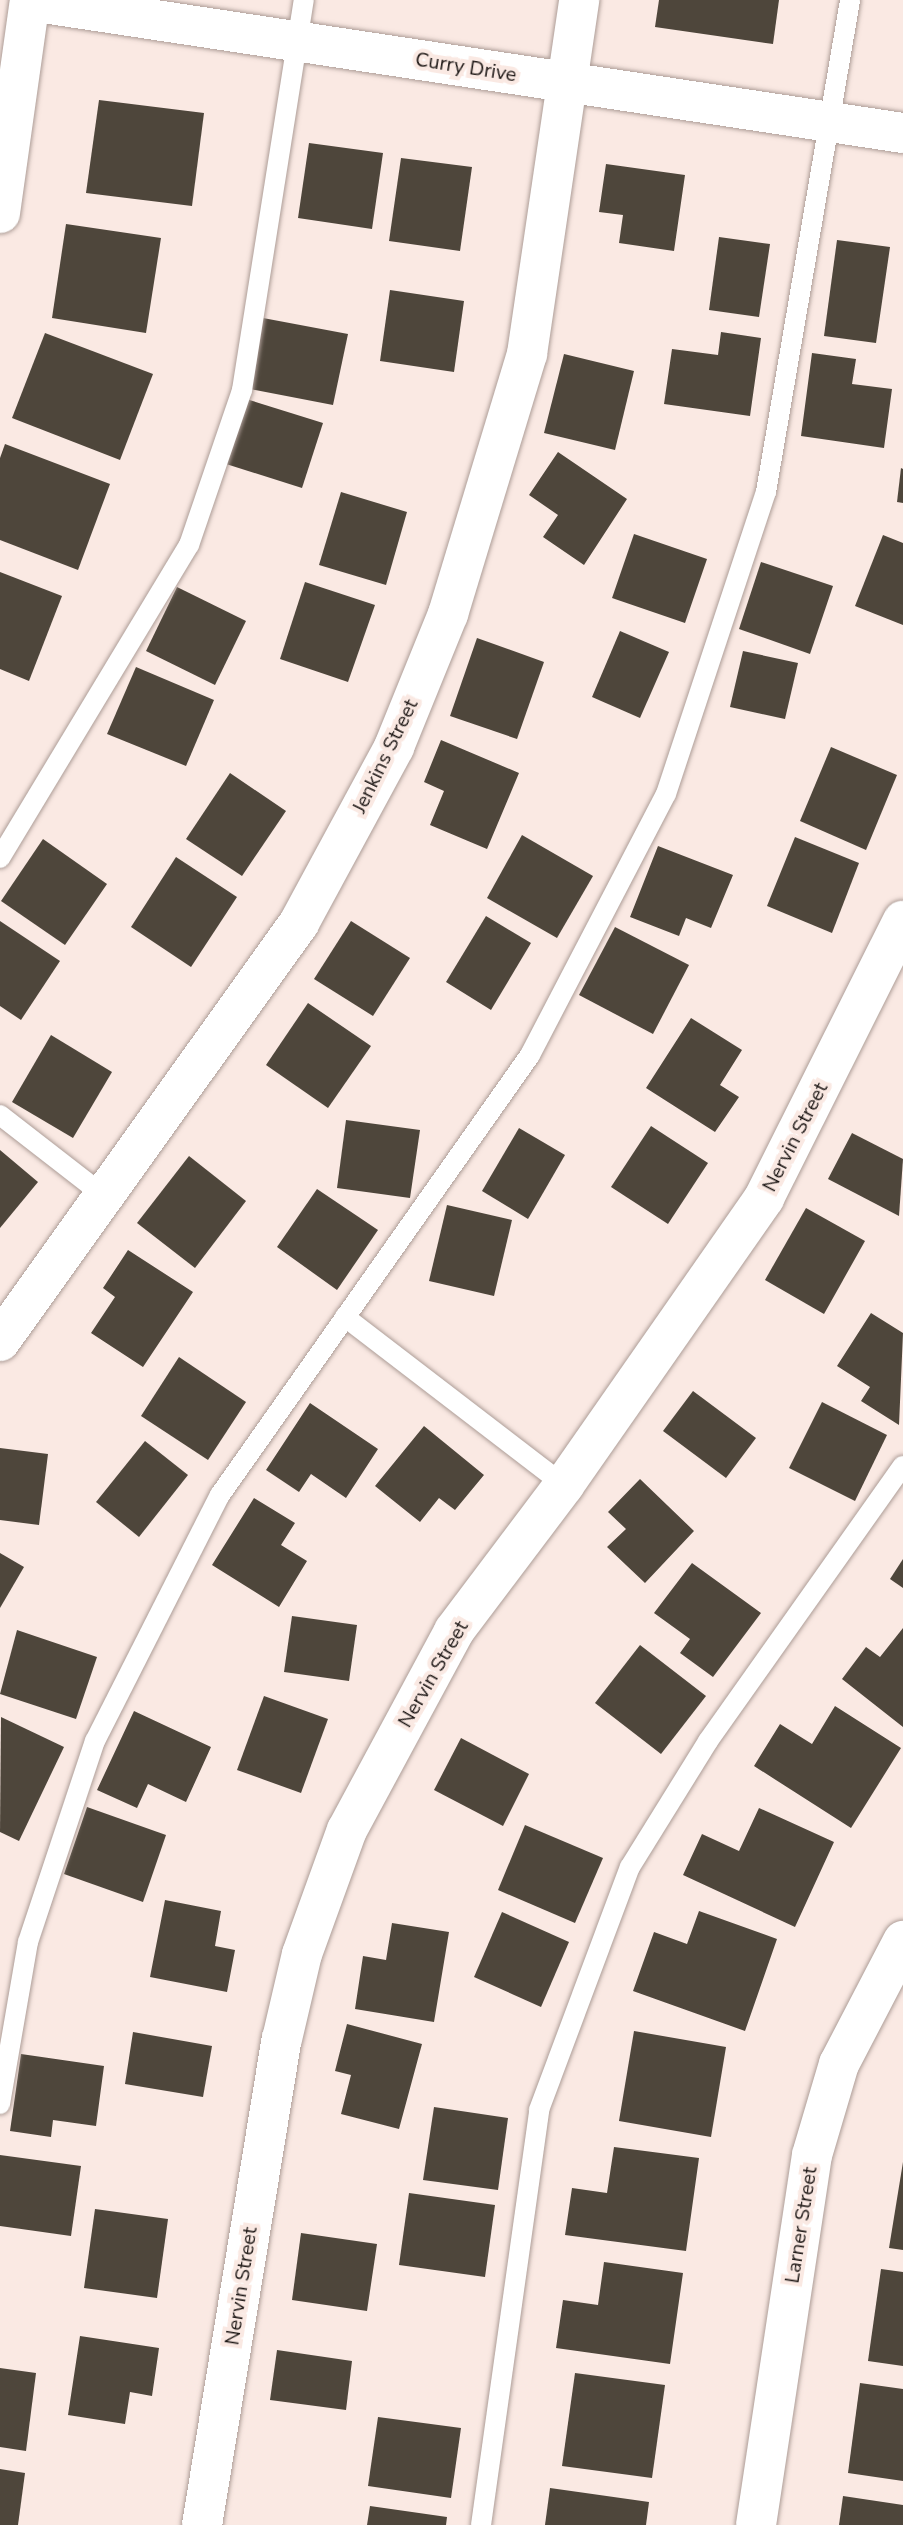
<!DOCTYPE html>
<style>
body{margin:0}
#map{position:relative;width:903px;height:2525px;overflow:hidden;background:#fae9e3;font-family:"Nunito Sans",sans-serif}
div>[style]{position:absolute}
.building>*{inset:0;background:#4e463b}
.roads{filter:drop-shadow(0 0 2px #ad9d97) drop-shadow(0 0 2px #ad9d97)}
.lane>*{height:20px;margin:-10px;padding:0 10px;transform-origin:10px;border-radius:10px;background:#fff}
.street>*{height:40px;margin:-20px;padding:0 20px;transform-origin:20px;border-radius:20px;background:#fff}
span{translate:-50% -50%;white-space:nowrap;text-align:center;line-height:1.15;-webkit-text-stroke:8px #fae9e3;paint-order:stroke}
.street-label{font-size:20px;color:#1f1917}
</style>
<div id="map">
<div class="building">
<div style="clip-path:polygon(659px 0,779px 0,773px 44px,655px 27px)"></div>
<div style="clip-path:polygon(99px 100px,204px 113px,192px 206px,86px 193px)"></div>
<div style="clip-path:polygon(309px 143px,383px 153px,372px 229px,298px 218px)"></div>
<div style="clip-path:polygon(401px 158px,472px 167px,460px 251px,389px 241px)"></div>
<div style="clip-path:polygon(606px 164px,685px 175px,674px 251px,619px 243px,623px 215px,599px 212px)"></div>
<div style="clip-path:polygon(66px 224px,161px 238px,146px 333px,52px 318px)"></div>
<div style="clip-path:polygon(719px 237px,770px 244px,759px 317px,709px 310px)"></div>
<div style="clip-path:polygon(837px 240px,890px 247px,876px 343px,824px 336px)"></div>
<div style="clip-path:polygon(390px 290px,464px 301px,454px 372px,380px 361px)"></div>
<div style="clip-path:polygon(263px 318px,348px 334px,333px 405px,250px 389px)"></div>
<div style="clip-path:polygon(721px 332px,761px 338px,750px 416px,664px 404px,672px 349px,718px 355px)"></div>
<div style="clip-path:polygon(45px 333px,153px 374px,120px 460px,12px 418px)"></div>
<div style="clip-path:polygon(812px 353px,856px 359px,852px 384px,892px 389px,884px 448px,801px 436px)"></div>
<div style="clip-path:polygon(564px 354px,634px 371px,615px 450px,544px 433px)"></div>
<div style="clip-path:polygon(243px 398px,323px 423px,302px 488px,223px 463px)"></div>
<div style="clip-path:polygon(5px 444px,110px 484px,78px 570px,0 540px,0 458px)"></div>
<div style="clip-path:polygon(558px 452px,627px 499px,584px 565px,543px 537px,558px 515px,529px 495px)"></div>
<div style="clip-path:polygon(901px 468px,903px 469px,903px 503px,897px 502px)"></div>
<div style="clip-path:polygon(341px 492px,407px 512px,386px 585px,319px 565px)"></div>
<div style="clip-path:polygon(634px 534px,707px 559px,685px 623px,612px 598px)"></div>
<div style="clip-path:polygon(883px 535px,903px 543px,903px 625px,855px 606px)"></div>
<div style="clip-path:polygon(761px 562px,833px 586px,810px 654px,739px 629px)"></div>
<div style="clip-path:polygon(0 572px,62px 596px,29px 681px,0 669px)"></div>
<div style="clip-path:polygon(305px 582px,375px 605px,348px 682px,280px 659px)"></div>
<div style="clip-path:polygon(177px 587px,246px 621px,215px 685px,146px 651px)"></div>
<div style="clip-path:polygon(620px 631px,669px 652px,640px 718px,592px 697px)"></div>
<div style="clip-path:polygon(477px 638px,544px 662px,517px 739px,450px 716px)"></div>
<div style="clip-path:polygon(743px 651px,798px 663px,785px 719px,730px 707px)"></div>
<div style="clip-path:polygon(136px 667px,214px 700px,186px 766px,107px 734px)"></div>
<div style="clip-path:polygon(441px 740px,519px 773px,487px 849px,430px 825px,444px 791px,424px 782px)"></div>
<div style="clip-path:polygon(831px 747px,897px 775px,866px 850px,800px 821px)"></div>
<div style="clip-path:polygon(230px 773px,286px 811px,242px 876px,186px 839px)"></div>
<div style="clip-path:polygon(522px 835px,593px 876px,557px 938px,487px 898px)"></div>
<div style="clip-path:polygon(795px 837px,859px 863px,832px 933px,767px 906px)"></div>
<div style="clip-path:polygon(43px 839px,107px 884px,65px 945px,1px 901px)"></div>
<div style="clip-path:polygon(658px 846px,733px 875px,711px 928px,686px 918px,679px 936px,630px 917px)"></div>
<div style="clip-path:polygon(176px 857px,237px 897px,191px 967px,131px 927px)"></div>
<div style="clip-path:polygon(486px 916px,531px 943px,491px 1010px,446px 982px)"></div>
<div style="clip-path:polygon(0 921px,60px 961px,21px 1020px,0 1006px)"></div>
<div style="clip-path:polygon(351px 921px,410px 958px,373px 1016px,314px 979px)"></div>
<div style="clip-path:polygon(615px 927px,689px 965px,653px 1034px,579px 995px)"></div>
<div style="clip-path:polygon(308px 1003px,371px 1046px,328px 1108px,266px 1065px)"></div>
<div style="clip-path:polygon(691px 1018px,742px 1050px,720px 1085px,739px 1097px,715px 1132px,646px 1088px)"></div>
<div style="clip-path:polygon(51px 1035px,112px 1072px,73px 1138px,12px 1102px)"></div>
<div style="clip-path:polygon(346px 1120px,420px 1130px,410px 1198px,337px 1188px)"></div>
<div style="clip-path:polygon(651px 1126px,708px 1163px,668px 1224px,611px 1187px)"></div>
<div style="clip-path:polygon(519px 1128px,565px 1155px,528px 1219px,482px 1191px)"></div>
<div style="clip-path:polygon(852px 1133px,903px 1159px,899px 1216px,828px 1179px)"></div>
<div style="clip-path:polygon(0 1150px,38px 1182px,0 1228px)"></div>
<div style="clip-path:polygon(189px 1156px,246px 1201px,195px 1268px,137px 1223px)"></div>
<div style="clip-path:polygon(317px 1189px,378px 1230px,337px 1290px,277px 1247px)"></div>
<div style="clip-path:polygon(447px 1205px,512px 1220px,494px 1296px,429px 1281px)"></div>
<div style="clip-path:polygon(806px 1208px,865px 1241px,824px 1314px,765px 1280px)"></div>
<div style="clip-path:polygon(128px 1250px,193px 1292px,143px 1367px,91px 1333px,115px 1297px,103px 1288px)"></div>
<div style="clip-path:polygon(871px 1313px,903px 1333px,899px 1425px,861px 1401px,870px 1387px,837px 1366px)"></div>
<div style="clip-path:polygon(179px 1357px,246px 1402px,208px 1460px,141px 1416px)"></div>
<div style="clip-path:polygon(693px 1391px,756px 1438px,726px 1478px,663px 1431px)"></div>
<div style="clip-path:polygon(822px 1402px,887px 1435px,855px 1501px,789px 1468px)"></div>
<div style="clip-path:polygon(310px 1403px,378px 1449px,346px 1498px,311px 1474px,299px 1492px,266px 1470px)"></div>
<div style="clip-path:polygon(424px 1426px,484px 1475px,455px 1510px,439px 1498px,420px 1522px,375px 1486px)"></div>
<div style="clip-path:polygon(145px 1441px,188px 1475px,139px 1537px,96px 1502px)"></div>
<div style="clip-path:polygon(0 1448px,48px 1454px,39px 1525px,0 1520px)"></div>
<div style="clip-path:polygon(640px 1479px,694px 1531px,645px 1583px,607px 1547px,626px 1529px,608px 1512px)"></div>
<div style="clip-path:polygon(254px 1498px,295px 1523px,281px 1545px,307px 1561px,279px 1607px,212px 1565px)"></div>
<div style="clip-path:polygon(0 1553px,24px 1567px,0 1608px)"></div>
<div style="clip-path:polygon(903px 1559px,903px 1588px,890px 1579px)"></div>
<div style="clip-path:polygon(692px 1563px,761px 1613px,713px 1677px,680px 1653px,690px 1639px,654px 1613px)"></div>
<div style="clip-path:polygon(292px 1616px,357px 1625px,349px 1681px,284px 1672px)"></div>
<div style="clip-path:polygon(903px 1628px,903px 1727px,842px 1679px,866px 1647px,880px 1657px)"></div>
<div style="clip-path:polygon(17px 1630px,97px 1657px,76px 1719px,0 1694px)"></div>
<div style="clip-path:polygon(640px 1645px,706px 1696px,661px 1754px,595px 1703px)"></div>
<div style="clip-path:polygon(264px 1696px,328px 1719px,301px 1793px,237px 1770px)"></div>
<div style="clip-path:polygon(835px 1706px,901px 1748px,851px 1828px,754px 1766px,780px 1724px,812px 1744px)"></div>
<div style="clip-path:polygon(134px 1711px,211px 1747px,186px 1802px,148px 1784px,137px 1808px,97px 1790px)"></div>
<div style="clip-path:polygon(1px 1717px,64px 1747px,19px 1841px,0 1832px)"></div>
<div style="clip-path:polygon(461px 1738px,529px 1774px,503px 1826px,434px 1790px)"></div>
<div style="clip-path:polygon(87px 1807px,166px 1835px,143px 1902px,64px 1874px)"></div>
<div style="clip-path:polygon(759px 1808px,834px 1842px,795px 1927px,683px 1875px,702px 1834px,739px 1851px)"></div>
<div style="clip-path:polygon(525px 1825px,603px 1858px,575px 1923px,498px 1890px)"></div>
<div style="clip-path:polygon(165px 1900px,221px 1911px,215px 1946px,235px 1950px,227px 1992px,150px 1977px)"></div>
<div style="clip-path:polygon(699px 1911px,777px 1939px,745px 2031px,633px 1991px,654px 1932px,687px 1944px)"></div>
<div style="clip-path:polygon(502px 1912px,569px 1942px,541px 2007px,474px 1977px)"></div>
<div style="clip-path:polygon(392px 1923px,449px 1932px,434px 2022px,355px 2009px,363px 1956px,386px 1960px)"></div>
<div style="clip-path:polygon(347px 2024px,422px 2044px,399px 2129px,341px 2114px,351px 2075px,335px 2071px)"></div>
<div style="clip-path:polygon(634px 2031px,726px 2047px,711px 2137px,619px 2121px)"></div>
<div style="clip-path:polygon(133px 2032px,212px 2046px,203px 2097px,125px 2084px)"></div>
<div style="clip-path:polygon(21px 2054px,104px 2066px,96px 2126px,53px 2120px,51px 2137px,10px 2131px)"></div>
<div style="clip-path:polygon(434px 2107px,508px 2118px,498px 2190px,423px 2180px)"></div>
<div style="clip-path:polygon(614px 2147px,699px 2158px,686px 2251px,565px 2235px,572px 2188px,607px 2193px)"></div>
<div style="clip-path:polygon(0 2155px,81px 2166px,71px 2236px,0 2226px)"></div>
<div style="clip-path:polygon(903px 2162px,903px 2250px,889px 2248px)"></div>
<div style="clip-path:polygon(409px 2193px,495px 2205px,485px 2277px,399px 2265px)"></div>
<div style="clip-path:polygon(95px 2209px,168px 2219px,157px 2298px,84px 2288px)"></div>
<div style="clip-path:polygon(301px 2233px,377px 2244px,367px 2311px,292px 2300px)"></div>
<div style="clip-path:polygon(604px 2262px,683px 2273px,670px 2364px,556px 2348px,563px 2300px,598px 2305px)"></div>
<div style="clip-path:polygon(881px 2269px,903px 2272px,903px 2366px,868px 2361px)"></div>
<div style="clip-path:polygon(80px 2336px,159px 2348px,152px 2396px,130px 2392px,125px 2424px,68px 2415px)"></div>
<div style="clip-path:polygon(277px 2350px,352px 2361px,346px 2410px,270px 2400px)"></div>
<div style="clip-path:polygon(0 2368px,36px 2373px,26px 2451px,0 2447px)"></div>
<div style="clip-path:polygon(575px 2373px,665px 2385px,652px 2478px,562px 2466px)"></div>
<div style="clip-path:polygon(860px 2383px,903px 2389px,903px 2481px,848px 2473px)"></div>
<div style="clip-path:polygon(378px 2417px,461px 2428px,451px 2498px,368px 2486px)"></div>
<div style="clip-path:polygon(0 2469px,25px 2473px,18px 2525px,0 2525px)"></div>
<div style="clip-path:polygon(550px 2488px,649px 2502px,646px 2525px,545px 2525px)"></div>
<div style="clip-path:polygon(843px 2496px,903px 2505px,903px 2525px,839px 2525px)"></div>
<div style="clip-path:polygon(370px 2506px,447px 2517px,446px 2525px,367px 2525px)"></div>
</div>
<div class="roads">
<div class="lane">
<div style="left:0;top:858px;width:366px;rotate:-58.9deg"></div>
<div style="left:189px;top:545px;width:164px;rotate:-71.1deg"></div>
<div style="left:242px;top:390px;width:395px;rotate:-81deg"></div>
<div style="left:0;top:1115px;width:130px;rotate:37.8deg"></div>
<div style="left:345px;top:1317px;width:276px;rotate:37.5deg"></div>
<div style="left:0;top:2104px;width:164px;rotate:-80.2deg"></div>
<div style="left:28px;top:1942px;width:212px;rotate:-71.6deg"></div>
<div style="left:95px;top:1741px;width:276px;rotate:-63.1deg"></div>
<div style="left:220px;top:1495px;width:538px;rotate:-54.83deg"></div>
<div style="left:530px;top:1055px;width:294px;rotate:-62.5deg"></div>
<div style="left:666px;top:794px;width:318px;rotate:-71.7deg"></div>
<div style="left:766px;top:492px;width:499px;rotate:-80.3deg"></div>
<div style="left:481px;top:2525px;width:419px;rotate:-82deg"></div>
<div style="left:539px;top:2110px;width:259px;rotate:-69.5deg"></div>
<div style="left:630px;top:1867px;width:148px;rotate:-58.2deg"></div>
<div style="left:708px;top:1741px;width:337px;rotate:-54.7deg"></div>
</div>
<div class="street">
<div style="left:30px;top:1px;width:883px;rotate:8.6deg"></div>
<div style="left:0;top:213px;width:215px;rotate:-82deg"></div>
<div style="left:0;top:1341px;width:514px;rotate:-54.42deg"></div>
<div style="left:299px;top:923px;width:200px;rotate:-61.6deg"></div>
<div style="left:394px;top:747px;width:144px;rotate:-67.9deg"></div>
<div style="left:448px;top:614px;width:272px;rotate:-73.1deg"></div>
<div style="left:527px;top:354px;width:358px;rotate:-81.6deg"></div>
<div style="left:202px;top:2525px;width:493px;rotate:-80.7deg"></div>
<div style="left:282px;top:2039px;width:87px;rotate:-76.8deg"></div>
<div style="left:302px;top:1954px;width:132px;rotate:-70.1deg"></div>
<div style="left:347px;top:1830px;width:226px;rotate:-61.7deg"></div>
<div style="left:454px;top:1631px;width:183px;rotate:-53deg"></div>
<div style="left:564px;top:1485px;width:350px;rotate:-55.1deg"></div>
<div style="left:764px;top:1198px;width:310px;rotate:-63.4deg"></div>
<div style="left:756px;top:2525px;width:374px;rotate:-81.4deg"></div>
<div style="left:812px;top:2155px;width:95px;rotate:-73.5deg"></div>
<div style="left:839px;top:2064px;width:139px;rotate:-62.5deg"></div>
</div>
</div>
<div class="street-label">
<span style="left:466px;top:67px;rotate:9deg">Curry Drive</span>
<span style="left:385px;top:756px;rotate:-64deg">Jenkins Street</span>
<span style="left:795px;top:1137px;rotate:-63deg">Nervin Street</span>
<span style="left:433px;top:1674px;rotate:-60deg">Nervin Street</span>
<span style="left:801px;top:2225px;rotate:-81deg">Larner Street</span>
<span style="left:241px;top:2286px;rotate:-81deg">Nervin Street</span>
</div>
</div>
